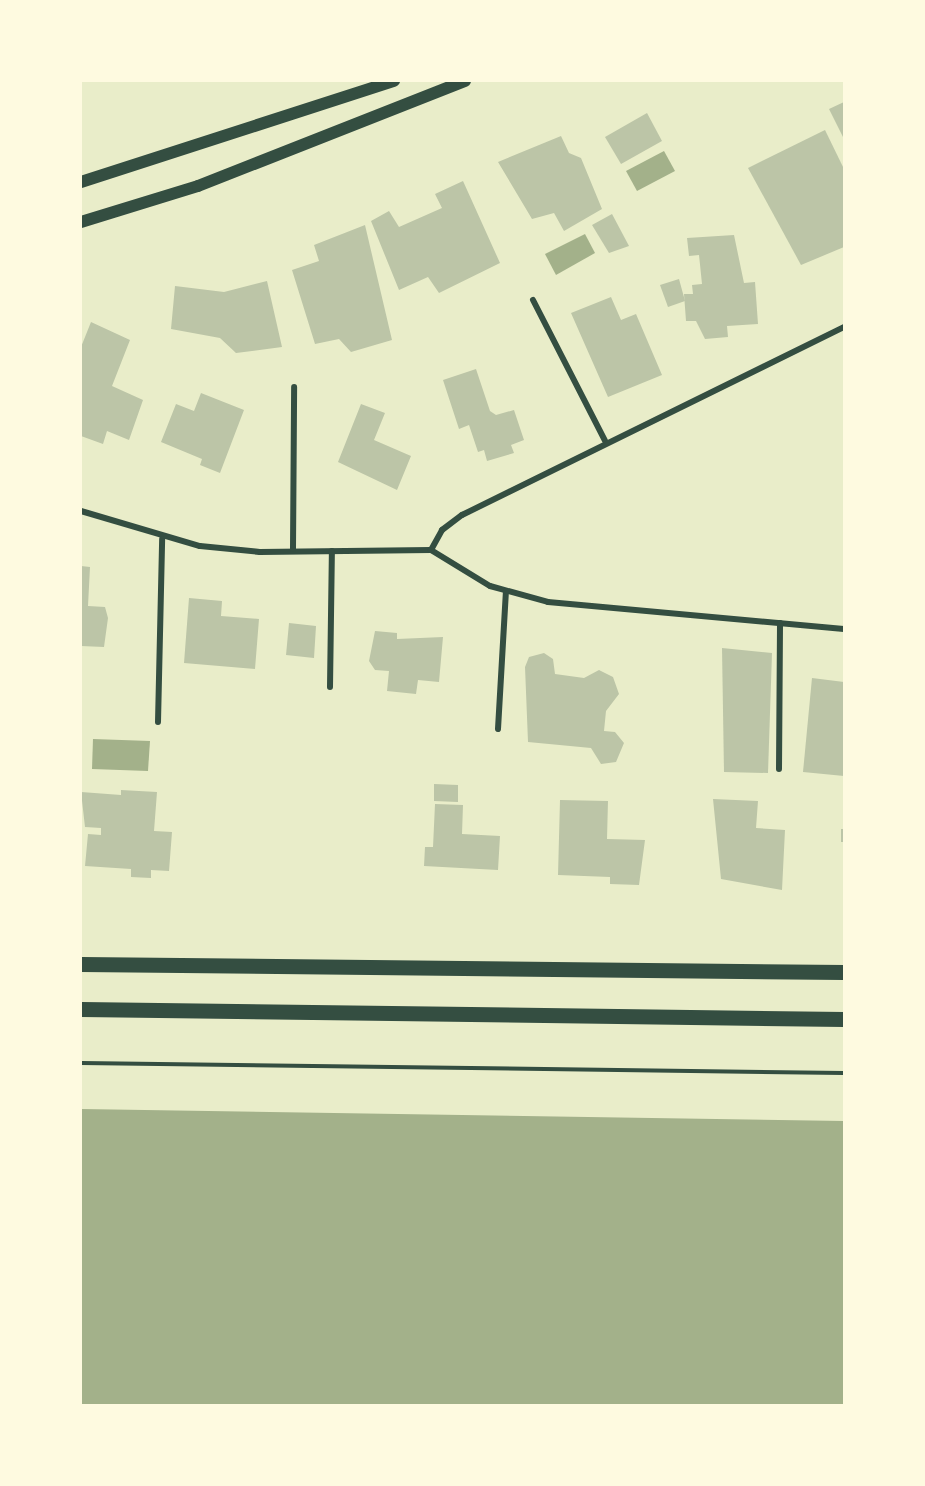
<!DOCTYPE html>
<style>
body{margin:0}
#map{position:relative;width:925px;height:1486px;overflow:hidden;background:#e9edc9;font-family:"Asap Condensed",sans-serif}
div>[style]{position:absolute}
.water>*{inset:0;background:#a3b18a}
.building>*{inset:0;background:#bcc5a7}
.path>*{height:4px;margin:-2px;padding:0 2px;transform-origin:2px;border-radius:2px;background:#344e41}
.minor>*{height:6px;margin:-3px;padding:0 3px;transform-origin:3px;border-radius:3px;background:#344e41}
.secondary>*{height:12px;margin:-6px;padding:0 6px;transform-origin:6px;border-radius:6px;background:#344e41}
.primary>*{height:15px;margin:-7.5px;padding:0 7.5px;transform-origin:7.5px;border-radius:7.5px;background:#344e41}
span{translate:-50% -50%;white-space:nowrap;text-align:center;line-height:1.15;-webkit-text-stroke:5px #fefae0;paint-order:stroke}
.frame{position:absolute;inset:0;border:82px solid #fefae0;pointer-events:none}
</style>
<div id="map">
<div class="water">
<div style="clip-path:polygon(664px 151px,675px 171px,637px 191px,626px 171px)"></div>
<div style="clip-path:polygon(585px 234px,595px 253px,556px 275px,545px 254px)"></div>
<div style="clip-path:polygon(93px 739px,150px 741px,148px 771px,92px 769px)"></div>
<div style="clip-path:polygon(81px 1109px,844px 1121px,844px 1405px,81px 1405px)"></div>
</div>
<div class="building">
<div style="clip-path:polygon(844px 102px,844px 139px,829px 109px)"></div>
<div style="clip-path:polygon(647px 113px,662px 141px,621px 164px,605px 137px)"></div>
<div style="clip-path:polygon(825px 130px,844px 169px,844px 247px,801px 265px,748px 168px)"></div>
<div style="clip-path:polygon(561px 136px,569px 153px,581px 158px,602px 209px,564px 231px,554px 213px,532px 219px,498px 162px)"></div>
<div style="clip-path:polygon(463px 181px,500px 263px,439px 293px,428px 277px,399px 290px,371px 221px,389px 211px,399px 227px,442px 208px,435px 194px)"></div>
<div style="clip-path:polygon(612px 214px,629px 246px,609px 253px,592px 225px)"></div>
<div style="clip-path:polygon(365px 225px,392px 340px,351px 352px,339px 339px,315px 344px,292px 270px,319px 261px,314px 245px)"></div>
<div style="clip-path:polygon(734px 235px,744px 283px,755px 282px,758px 324px,727px 326px,728px 337px,705px 339px,696px 321px,686px 321px,684px 294px,693px 294px,692px 285px,702px 284px,699px 255px,689px 256px,687px 238px)"></div>
<div style="clip-path:polygon(679px 279px,685px 301px,668px 307px,660px 285px)"></div>
<div style="clip-path:polygon(267px 281px,282px 347px,236px 353px,220px 338px,171px 329px,175px 286px,224px 292px)"></div>
<div style="clip-path:polygon(611px 297px,621px 320px,636px 314px,662px 375px,608px 397px,571px 313px)"></div>
<div style="clip-path:polygon(91px 322px,130px 340px,112px 386px,143px 400px,129px 440px,107px 431px,103px 444px,81px 436px,81px 347px)"></div>
<div style="clip-path:polygon(476px 369px,490px 411px,496px 415px,514px 410px,524px 440px,511px 445px,514px 453px,487px 461px,484px 450px,478px 452px,469px 425px,459px 429px,443px 380px)"></div>
<div style="clip-path:polygon(201px 393px,244px 410px,220px 473px,200px 465px,202px 459px,161px 442px,176px 404px,194px 411px)"></div>
<div style="clip-path:polygon(361px 404px,385px 413px,374px 440px,411px 456px,397px 490px,338px 462px)"></div>
<div style="clip-path:polygon(81px 566px,90px 567px,88px 606px,105px 607px,108px 618px,104px 647px,81px 646px)"></div>
<div style="clip-path:polygon(189px 598px,222px 601px,221px 616px,259px 619px,255px 669px,184px 663px)"></div>
<div style="clip-path:polygon(289px 623px,316px 626px,314px 658px,286px 655px)"></div>
<div style="clip-path:polygon(375px 631px,397px 633px,397px 639px,443px 637px,439px 682px,418px 680px,416px 694px,387px 691px,389px 671px,375px 670px,369px 661px)"></div>
<div style="clip-path:polygon(722px 648px,772px 653px,768px 773px,724px 772px)"></div>
<div style="clip-path:polygon(544px 653px,553px 659px,555px 674px,584px 678px,599px 670px,613px 677px,619px 694px,606px 711px,604px 731px,615px 732px,624px 743px,616px 762px,601px 764px,591px 748px,528px 742px,525px 667px,529px 657px)"></div>
<div style="clip-path:polygon(812px 678px,844px 682px,844px 776px,803px 772px)"></div>
<div style="clip-path:polygon(434px 784px,458px 785px,458px 802px,434px 801px)"></div>
<div style="clip-path:polygon(121px 790px,157px 792px,154px 831px,172px 832px,169px 871px,151px 870px,151px 878px,131px 877px,131px 869px,85px 866px,88px 834px,101px 835px,101px 828px,85px 827px,81px 792px,121px 795px)"></div>
<div style="clip-path:polygon(713px 799px,758px 801px,756px 828px,785px 830px,782px 890px,721px 879px)"></div>
<div style="clip-path:polygon(560px 800px,608px 801px,607px 839px,645px 840px,639px 885px,610px 884px,610px 877px,558px 875px)"></div>
<div style="clip-path:polygon(435px 804px,463px 805px,462px 834px,500px 836px,498px 870px,424px 866px,425px 847px,433px 847px)"></div>
<div style="clip-path:polygon(841px 829px,844px 829px,844px 842px,841px 842px)"></div>
</div>
<div class="path">
<div style="left:81px;top:1063px;width:763px;rotate:0.75deg"></div>
</div>
<div class="minor">
<div style="left:533px;top:300px;width:158px;rotate:62.9deg"></div>
<div style="left:81px;top:511px;width:124px;rotate:16.4deg"></div>
<div style="left:200px;top:546px;width:60px;rotate:5.7deg"></div>
<div style="left:260px;top:552px;width:171px;rotate:-0.7deg"></div>
<div style="left:431px;top:550px;width:69px;rotate:31.4deg"></div>
<div style="left:490px;top:586px;width:60px;rotate:15.4deg"></div>
<div style="left:548px;top:602px;width:297px;rotate:5.2deg"></div>
<div style="left:293px;top:549px;width:162px;rotate:-89.6deg"></div>
<div style="left:431px;top:550px;width:23px;rotate:-61deg"></div>
<div style="left:442px;top:530px;width:25px;rotate:-37deg"></div>
<div style="left:462px;top:515px;width:426px;rotate:-26.2deg"></div>
<div style="left:330px;top:687px;width:136px;rotate:-89.2deg"></div>
<div style="left:158px;top:722px;width:183px;rotate:-88.7deg"></div>
<div style="left:498px;top:729px;width:138px;rotate:-86.7deg"></div>
<div style="left:779px;top:769px;width:146px;rotate:-89.6deg"></div>
</div>
<div class="secondary">
<div style="left:81px;top:182px;width:329px;rotate:-17.9deg"></div>
<div style="left:81px;top:222px;width:122px;rotate:-17.1deg"></div>
<div style="left:198px;top:186px;width:287px;rotate:-21.5deg"></div>
</div>
<div class="primary">
<div style="left:81px;top:964px;width:763px;rotate:0.6deg"></div>
<div style="left:81px;top:1009px;width:763px;rotate:0.75deg"></div>
</div>
<div class="frame"></div>
</div>
